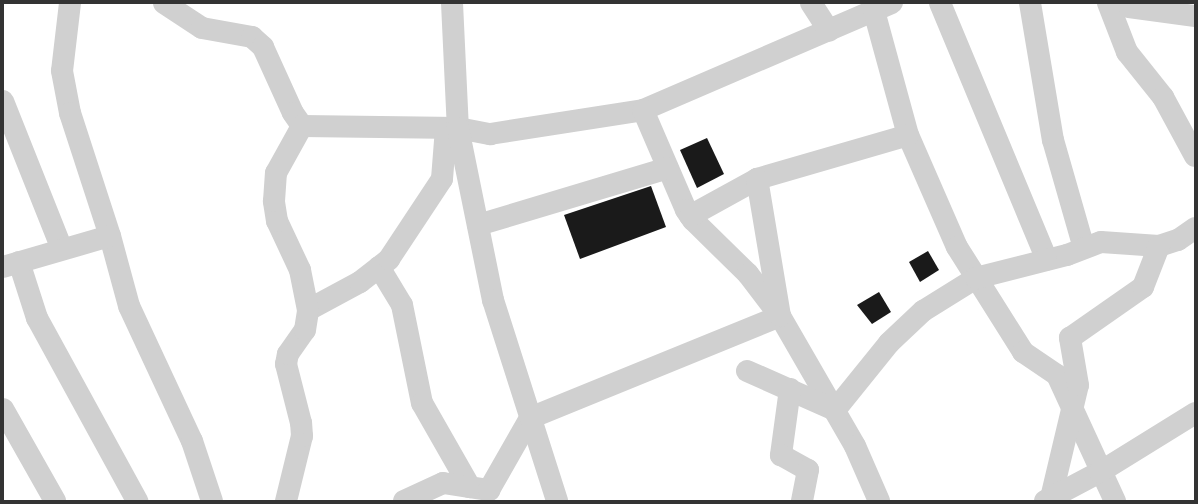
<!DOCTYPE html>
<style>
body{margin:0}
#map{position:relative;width:1198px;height:504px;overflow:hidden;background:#fff;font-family:"PT Sans Narrow",sans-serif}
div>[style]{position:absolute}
.building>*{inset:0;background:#1a1a1a}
.minor>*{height:22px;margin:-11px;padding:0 11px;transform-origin:11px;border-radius:11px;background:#d0d0d0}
.tertiary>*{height:22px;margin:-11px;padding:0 11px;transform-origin:11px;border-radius:11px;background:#d0d0d0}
span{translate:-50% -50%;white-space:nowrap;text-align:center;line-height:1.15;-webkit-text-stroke:4px #fff;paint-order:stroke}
.frame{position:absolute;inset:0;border:4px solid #333;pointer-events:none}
</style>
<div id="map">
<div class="building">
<div style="clip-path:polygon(707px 138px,724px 174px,697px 188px,680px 150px)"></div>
<div style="clip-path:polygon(651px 186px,666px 227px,580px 259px,564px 215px)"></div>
<div style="clip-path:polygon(928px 251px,939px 270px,920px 282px,909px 262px)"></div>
<div style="clip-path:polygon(879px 292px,891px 312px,872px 324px,857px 305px)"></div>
</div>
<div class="minor">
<div style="left:70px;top:3px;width:68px;rotate:96.7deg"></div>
<div style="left:62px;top:71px;width:43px;rotate:79.2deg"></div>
<div style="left:70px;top:113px;width:129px;rotate:72deg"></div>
<div style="left:110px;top:236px;width:73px;rotate:74.8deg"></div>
<div style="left:129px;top:306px;width:149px;rotate:65deg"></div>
<div style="left:192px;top:441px;width:63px;rotate:71.6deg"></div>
<div style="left:164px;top:3px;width:45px;rotate:33.3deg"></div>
<div style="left:202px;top:28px;width:51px;rotate:10.2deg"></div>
<div style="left:252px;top:37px;width:15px;rotate:42deg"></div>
<div style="left:263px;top:47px;width:72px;rotate:65.6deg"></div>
<div style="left:293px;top:113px;width:16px;rotate:55deg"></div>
<div style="left:302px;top:126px;width:156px;rotate:0.7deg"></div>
<div style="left:458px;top:128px;width:33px;rotate:11deg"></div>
<div style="left:490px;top:134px;width:155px;rotate:-8.9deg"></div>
<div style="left:643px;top:110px;width:271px;rotate:-23.3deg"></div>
<div style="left:811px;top:3px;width:33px;rotate:57deg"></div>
<div style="left:940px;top:3px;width:278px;rotate:67.4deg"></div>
<div style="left:1030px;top:3px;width:139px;rotate:80.5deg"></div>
<div style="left:1053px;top:140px;width:112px;rotate:74deg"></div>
<div style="left:1108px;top:3px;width:53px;rotate:68.8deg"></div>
<div style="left:1127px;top:52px;width:58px;rotate:51.3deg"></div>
<div style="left:1163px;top:97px;width:67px;rotate:61.5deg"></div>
<div style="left:1129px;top:7px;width:67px;rotate:7.8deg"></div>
<div style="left:874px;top:11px;width:129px;rotate:74.7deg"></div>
<div style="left:908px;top:135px;width:122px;rotate:66.4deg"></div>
<div style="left:957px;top:247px;width:124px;rotate:57.8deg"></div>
<div style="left:1023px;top:352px;width:41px;rotate:34.1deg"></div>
<div style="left:1057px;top:375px;width:139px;rotate:65.3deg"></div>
<div style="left:3px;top:101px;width:159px;rotate:68.3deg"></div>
<div style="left:643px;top:110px;width:109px;rotate:66.7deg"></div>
<div style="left:686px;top:210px;width:12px;rotate:55deg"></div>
<div style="left:693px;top:220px;width:77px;rotate:44.5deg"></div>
<div style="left:748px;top:274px;width:53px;rotate:52.7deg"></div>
<div style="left:780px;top:316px;width:150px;rotate:60deg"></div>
<div style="left:855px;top:446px;width:60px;rotate:66.4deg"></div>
<div style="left:690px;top:216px;width:77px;rotate:-28.9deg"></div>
<div style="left:757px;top:179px;width:157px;rotate:-16.2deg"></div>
<div style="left:478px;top:225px;width:198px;rotate:-16.7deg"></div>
<div style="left:19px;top:262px;width:59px;rotate:72.2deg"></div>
<div style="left:37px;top:318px;width:209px;rotate:61.3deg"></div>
<div style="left:3px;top:267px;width:111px;rotate:-16.2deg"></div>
<div style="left:379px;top:267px;width:44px;rotate:58.8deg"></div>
<div style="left:402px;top:305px;width:100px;rotate:78.5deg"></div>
<div style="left:422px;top:403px;width:97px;rotate:60.3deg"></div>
<div style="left:308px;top:310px;width:59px;rotate:-28.3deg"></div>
<div style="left:360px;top:282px;width:37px;rotate:-38deg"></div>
<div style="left:389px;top:259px;width:96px;rotate:-56.5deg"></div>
<div style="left:442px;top:179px;width:51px;rotate:-85.5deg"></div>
<div style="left:747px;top:371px;width:96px;rotate:23.9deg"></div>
<div style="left:835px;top:410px;width:86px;rotate:-51.1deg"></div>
<div style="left:889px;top:343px;width:47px;rotate:-43.3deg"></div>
<div style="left:923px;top:311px;width:62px;rotate:-31.9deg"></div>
<div style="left:976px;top:278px;width:94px;rotate:-14.2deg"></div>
<div style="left:1067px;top:255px;width:36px;rotate:-21deg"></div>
<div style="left:1101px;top:242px;width:58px;rotate:3.9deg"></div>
<div style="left:1159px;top:246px;width:20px;rotate:-18deg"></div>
<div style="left:1178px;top:240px;width:21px;rotate:-35deg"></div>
<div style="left:790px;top:389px;width:67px;rotate:97.8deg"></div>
<div style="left:781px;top:455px;width:31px;rotate:29deg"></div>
<div style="left:808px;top:470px;width:32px;rotate:101deg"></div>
<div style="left:3px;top:409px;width:106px;rotate:60.5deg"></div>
<div style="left:1051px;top:498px;width:116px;rotate:-76.6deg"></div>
<div style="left:1078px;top:385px;width:48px;rotate:-99.7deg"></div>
<div style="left:1070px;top:338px;width:89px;rotate:-34.9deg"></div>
<div style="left:1143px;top:287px;width:44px;rotate:-68.7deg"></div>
<div style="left:286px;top:501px;width:67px;rotate:-76.2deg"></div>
<div style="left:302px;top:436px;width:13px;rotate:-94deg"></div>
<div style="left:301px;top:423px;width:61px;rotate:-104.3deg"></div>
<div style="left:286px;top:364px;width:10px;rotate:-79deg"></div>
<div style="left:288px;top:354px;width:29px;rotate:-55deg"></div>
<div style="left:305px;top:330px;width:20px;rotate:-81deg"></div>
<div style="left:308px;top:310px;width:41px;rotate:-101.3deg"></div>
<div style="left:300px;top:270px;width:54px;rotate:-115.1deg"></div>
<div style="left:277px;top:221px;width:20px;rotate:-99deg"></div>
<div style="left:274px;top:201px;width:28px;rotate:-86deg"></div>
<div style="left:276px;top:173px;width:54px;rotate:-61deg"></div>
<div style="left:404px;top:501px;width:43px;rotate:-24.8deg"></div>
<div style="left:443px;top:483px;width:47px;rotate:8.7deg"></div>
<div style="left:489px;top:490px;width:83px;rotate:-60.3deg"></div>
<div style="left:530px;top:418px;width:270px;rotate:-22.2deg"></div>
<div style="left:780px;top:316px;width:139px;rotate:-99.5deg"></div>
<div style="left:1045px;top:501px;width:62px;rotate:-27.8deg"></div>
<div style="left:1100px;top:472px;width:112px;rotate:-31.8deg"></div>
</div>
<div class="tertiary">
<div style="left:452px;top:3px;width:125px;rotate:87.3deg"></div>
<div style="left:458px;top:128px;width:176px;rotate:78.5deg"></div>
<div style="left:493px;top:300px;width:211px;rotate:72.3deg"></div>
</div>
<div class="frame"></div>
</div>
